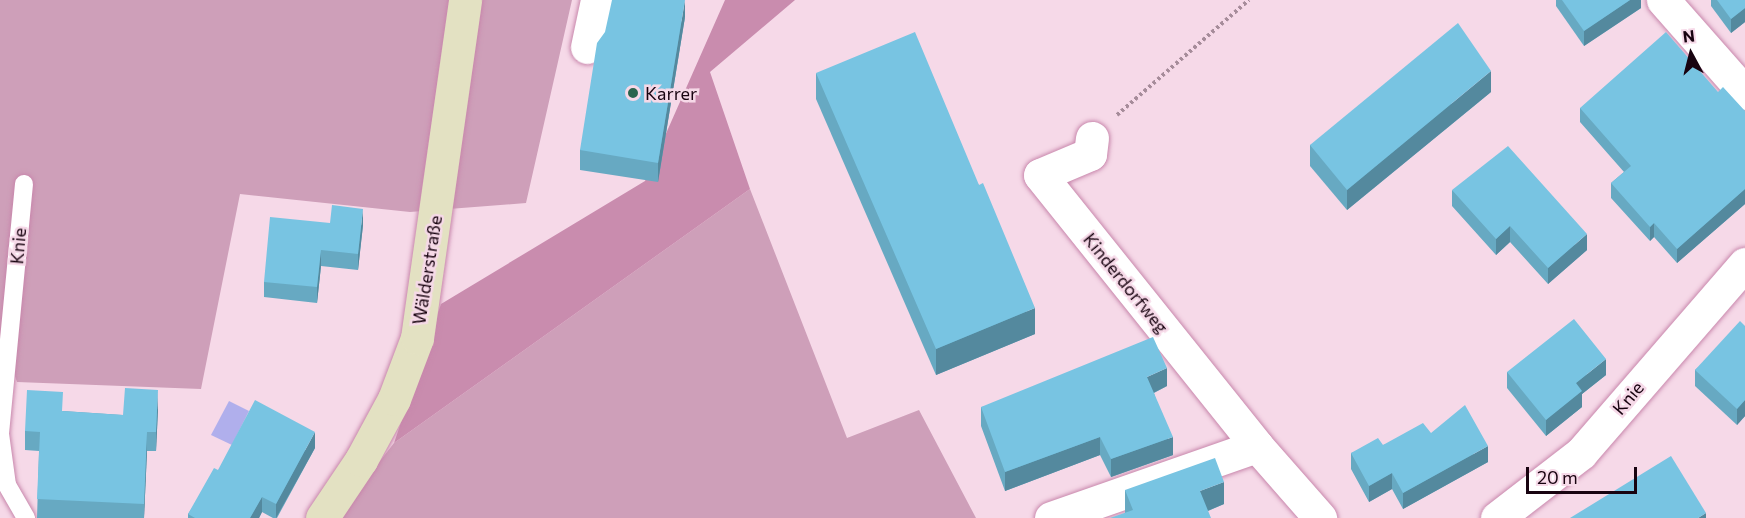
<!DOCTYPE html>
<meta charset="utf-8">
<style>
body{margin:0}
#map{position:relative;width:1745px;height:518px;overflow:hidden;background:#f6d9e8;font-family:Commissioner,sans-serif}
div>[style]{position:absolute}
.green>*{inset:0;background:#ce9fb9}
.forest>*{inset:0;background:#c98cae}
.water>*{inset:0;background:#b0afec}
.path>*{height:4px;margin-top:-2px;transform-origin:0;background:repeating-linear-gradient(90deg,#a68c9a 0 3px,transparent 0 6px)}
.roads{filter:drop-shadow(0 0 2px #c887ac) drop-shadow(0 0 2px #c887ac)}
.lane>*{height:18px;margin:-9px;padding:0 9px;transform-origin:9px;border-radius:9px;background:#fff}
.street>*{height:33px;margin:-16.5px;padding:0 16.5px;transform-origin:16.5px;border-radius:16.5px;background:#fff}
.secondary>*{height:33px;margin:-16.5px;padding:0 16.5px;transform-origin:16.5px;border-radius:16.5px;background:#e3e1c2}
.wall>*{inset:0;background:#67a9c2}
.shaded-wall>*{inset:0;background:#54899e}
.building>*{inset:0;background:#78c4e2}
.dots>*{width:16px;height:16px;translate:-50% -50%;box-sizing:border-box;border:3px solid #f6d9e8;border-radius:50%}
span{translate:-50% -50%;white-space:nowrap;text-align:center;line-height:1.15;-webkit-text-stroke:5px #f6d9e8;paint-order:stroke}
.poi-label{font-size:18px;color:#180310}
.left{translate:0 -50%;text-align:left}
.street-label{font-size:18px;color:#180310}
.north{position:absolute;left:1661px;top:24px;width:60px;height:60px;-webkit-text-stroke:4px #f6d9e8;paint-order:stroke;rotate:353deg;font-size:16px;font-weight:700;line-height:24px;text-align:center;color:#180310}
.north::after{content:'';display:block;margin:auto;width:21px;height:27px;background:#180310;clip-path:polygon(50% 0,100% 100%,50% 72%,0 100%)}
.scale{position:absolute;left:1526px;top:467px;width:111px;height:27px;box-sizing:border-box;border:3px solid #180310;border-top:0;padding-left:8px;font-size:18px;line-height:21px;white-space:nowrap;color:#180310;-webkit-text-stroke:4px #f6d9e8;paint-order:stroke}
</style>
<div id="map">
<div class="green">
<div style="clip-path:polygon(0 0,572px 0,526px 203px,410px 212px,240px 194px,201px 389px,17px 382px,0 333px)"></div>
<div style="clip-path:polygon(750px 189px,847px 438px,919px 410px,976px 518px,336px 518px,394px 443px)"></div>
</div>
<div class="forest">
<div style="clip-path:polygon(725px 0,795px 0,710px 72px,750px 189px,394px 443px,441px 304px,645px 181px)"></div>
</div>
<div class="water">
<div style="clip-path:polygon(229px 401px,249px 411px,232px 445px,211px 435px)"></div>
</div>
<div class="path">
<div style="left:1117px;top:115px;width:175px;rotate:-41.1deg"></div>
</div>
<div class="roads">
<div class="lane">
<div style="left:24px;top:184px;width:251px;rotate:95.5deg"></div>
<div style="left:0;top:434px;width:51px;rotate:82.2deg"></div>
<div style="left:7px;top:485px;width:38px;rotate:60deg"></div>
</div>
<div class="street">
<div style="left:1663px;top:0;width:124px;rotate:48.6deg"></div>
<div style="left:587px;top:47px;width:48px;rotate:-78deg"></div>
<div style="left:1092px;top:138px;width:16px;rotate:97deg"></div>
<div style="left:1090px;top:154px;width:54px;rotate:157.2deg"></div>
<div style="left:1040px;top:175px;width:347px;rotate:51.3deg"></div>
<div style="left:1257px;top:446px;width:96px;rotate:48.8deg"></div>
<div style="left:1051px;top:518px;width:218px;rotate:-19.3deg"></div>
<div style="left:1497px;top:518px;width:106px;rotate:-37.7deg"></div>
<div style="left:1581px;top:453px;width:250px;rotate:-49.1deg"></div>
</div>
<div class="secondary">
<div style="left:322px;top:518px;width:70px;rotate:-56.1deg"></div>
<div style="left:361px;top:460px;width:69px;rotate:-61.6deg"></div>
<div style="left:394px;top:399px;width:65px;rotate:-69.3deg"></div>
<div style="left:417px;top:338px;width:341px;rotate:-81.9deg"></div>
</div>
</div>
<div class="wall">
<div style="clip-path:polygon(1556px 0,1641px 0,1641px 8px,1584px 46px,1556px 6px)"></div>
<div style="clip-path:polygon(1711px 0,1745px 0,1745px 22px,1731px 33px,1711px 6px)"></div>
<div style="clip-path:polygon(685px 17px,658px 182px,580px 170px,580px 150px)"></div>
<div style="clip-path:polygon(816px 73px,979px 185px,1035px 334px,936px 375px,816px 99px)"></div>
<div style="clip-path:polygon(1491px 92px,1347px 210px,1310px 166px,1310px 145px)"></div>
<div style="clip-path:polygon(1718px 92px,1745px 111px,1745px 204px,1677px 263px,1654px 237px,1650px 241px,1611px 198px,1611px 183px,1624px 172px,1580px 122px,1580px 108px)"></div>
<div style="clip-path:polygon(1452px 190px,1587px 250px,1548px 284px,1510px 242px,1496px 255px,1452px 206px)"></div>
<div style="clip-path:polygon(330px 223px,363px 225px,358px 270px,321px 266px,317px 303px,264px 297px,264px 282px)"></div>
<div style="clip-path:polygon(1745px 326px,1745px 416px,1737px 425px,1695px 386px,1695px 370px)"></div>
<div style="clip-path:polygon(1507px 372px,1606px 375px,1582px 394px,1582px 407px,1546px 436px,1507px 388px)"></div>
<div style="clip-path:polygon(1167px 386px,1154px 393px,1173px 455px,1111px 477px,1100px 455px,1005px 491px,981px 426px,981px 407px)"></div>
<div style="clip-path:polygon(158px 409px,156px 451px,147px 451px,144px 518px,37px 518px,39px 451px,25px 450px,25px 431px,63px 411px,123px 415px)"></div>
<div style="clip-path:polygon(1431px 433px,1488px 462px,1403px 509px,1392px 489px,1369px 502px,1351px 469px,1351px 453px)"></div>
<div style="clip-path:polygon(315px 448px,277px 518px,273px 518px,262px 512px,259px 518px,188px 518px,188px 514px,218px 470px)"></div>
<div style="clip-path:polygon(1125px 490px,1224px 504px,1208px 511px,1125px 513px)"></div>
</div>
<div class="shaded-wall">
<div style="clip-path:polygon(685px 0,685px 17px,658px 182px,658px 163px)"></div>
<div style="clip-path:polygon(1630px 0,1641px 0,1641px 8px,1584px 46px,1584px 31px)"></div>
<div style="clip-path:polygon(1745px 8px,1745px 22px,1731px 33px,1731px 19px)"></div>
<div style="clip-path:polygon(1491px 71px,1491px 92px,1347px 210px,1347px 190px)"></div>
<div style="clip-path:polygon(1745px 189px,1745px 204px,1677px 263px,1677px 249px)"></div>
<div style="clip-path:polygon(363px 209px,363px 225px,358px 270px,358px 254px)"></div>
<div style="clip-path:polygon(1654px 223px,1654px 237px,1650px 241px,1650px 227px)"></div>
<div style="clip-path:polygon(1510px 226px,1510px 242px,1496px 255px,1496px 239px)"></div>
<div style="clip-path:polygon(1587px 234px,1587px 250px,1548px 284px,1548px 268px)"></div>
<div style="clip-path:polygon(321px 250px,321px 266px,317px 303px,317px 287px)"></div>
<div style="clip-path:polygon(1035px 308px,1035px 334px,936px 375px,936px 349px)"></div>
<div style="clip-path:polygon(1606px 359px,1606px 375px,1582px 394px,1582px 407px,1546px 436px,1546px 420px,1576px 383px)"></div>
<div style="clip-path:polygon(1167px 368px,1167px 386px,1147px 396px,1147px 377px)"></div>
<div style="clip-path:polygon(158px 390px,158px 409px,156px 451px,156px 432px)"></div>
<div style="clip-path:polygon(1745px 400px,1745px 416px,1737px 425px,1737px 409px)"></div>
<div style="clip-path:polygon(147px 432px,147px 451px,144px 518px,144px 504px)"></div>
<div style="clip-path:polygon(315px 432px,315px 448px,276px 518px,276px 504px)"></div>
<div style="clip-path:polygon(1100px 437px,1100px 455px,1005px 491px,1005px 472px)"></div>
<div style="clip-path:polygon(1173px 437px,1173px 455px,1111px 477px,1111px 459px)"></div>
<div style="clip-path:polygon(1488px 446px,1488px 462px,1403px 509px,1403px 493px)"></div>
<div style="clip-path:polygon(1392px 473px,1392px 489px,1369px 502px,1369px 486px)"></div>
<div style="clip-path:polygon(1224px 482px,1224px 504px,1200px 514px,1200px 491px)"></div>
<div style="clip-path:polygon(262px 497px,262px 512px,259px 518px,250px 518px)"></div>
<div style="clip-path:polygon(1706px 513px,1706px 518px,1698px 518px)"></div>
</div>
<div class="building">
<div style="clip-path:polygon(612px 0,685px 0,658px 163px,580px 150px,597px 43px,605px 32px)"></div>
<div style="clip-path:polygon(1562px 0,1630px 0,1584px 31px)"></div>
<div style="clip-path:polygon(1717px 0,1745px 0,1745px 8px,1731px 19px)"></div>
<div style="clip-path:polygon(1458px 23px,1491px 71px,1347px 190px,1310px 145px)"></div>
<div style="clip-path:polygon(915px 32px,979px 185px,983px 183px,1035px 308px,936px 349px,816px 73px)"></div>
<div style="clip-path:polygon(1666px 32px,1718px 92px,1723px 87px,1745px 111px,1745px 189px,1677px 249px,1654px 223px,1650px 227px,1611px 183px,1631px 166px,1580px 108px)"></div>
<div style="clip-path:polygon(1508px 146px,1587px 234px,1548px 268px,1510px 226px,1496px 239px,1452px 190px)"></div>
<div style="clip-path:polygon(332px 205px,363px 209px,358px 254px,321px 250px,317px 287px,264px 282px,270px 217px,330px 223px)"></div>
<div style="clip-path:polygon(1574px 319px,1606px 359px,1576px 383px,1582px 391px,1546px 420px,1507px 372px)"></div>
<div style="clip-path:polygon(1740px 321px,1745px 326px,1745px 400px,1737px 409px,1695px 370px)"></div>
<div style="clip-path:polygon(1153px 337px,1167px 368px,1147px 377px,1173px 437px,1111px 459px,1100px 437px,1005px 472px,981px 407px)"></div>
<div style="clip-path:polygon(125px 388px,158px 390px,156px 432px,147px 432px,144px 504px,37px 499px,40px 432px,25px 431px,27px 390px,63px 392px,62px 411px,123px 415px)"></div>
<div style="clip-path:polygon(255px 400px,315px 432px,276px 504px,262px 497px,250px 518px,195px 518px,188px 514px,214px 468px,218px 470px)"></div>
<div style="clip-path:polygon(1465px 405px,1488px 446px,1403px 493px,1392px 473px,1369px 486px,1351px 453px,1378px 438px,1383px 445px,1423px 423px,1431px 433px)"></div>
<div style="clip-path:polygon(1671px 456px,1706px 513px,1698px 518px,1570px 518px)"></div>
<div style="clip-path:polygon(1215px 458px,1224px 482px,1200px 491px,1211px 518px,1110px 518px,1133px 510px,1125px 490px)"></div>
</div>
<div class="dots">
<div style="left:633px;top:93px;background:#2a644d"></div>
</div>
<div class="poi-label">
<span class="left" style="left:645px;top:93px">Karrer</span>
</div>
<div class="street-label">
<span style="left:18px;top:246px;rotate:-85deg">Knie</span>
<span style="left:427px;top:270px;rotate:-81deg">Wälderstraße</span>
<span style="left:1126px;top:283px;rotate:51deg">Kinderdorfweg</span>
<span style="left:1628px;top:398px;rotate:-50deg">Knie</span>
</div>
<div class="north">N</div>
<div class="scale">20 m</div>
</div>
